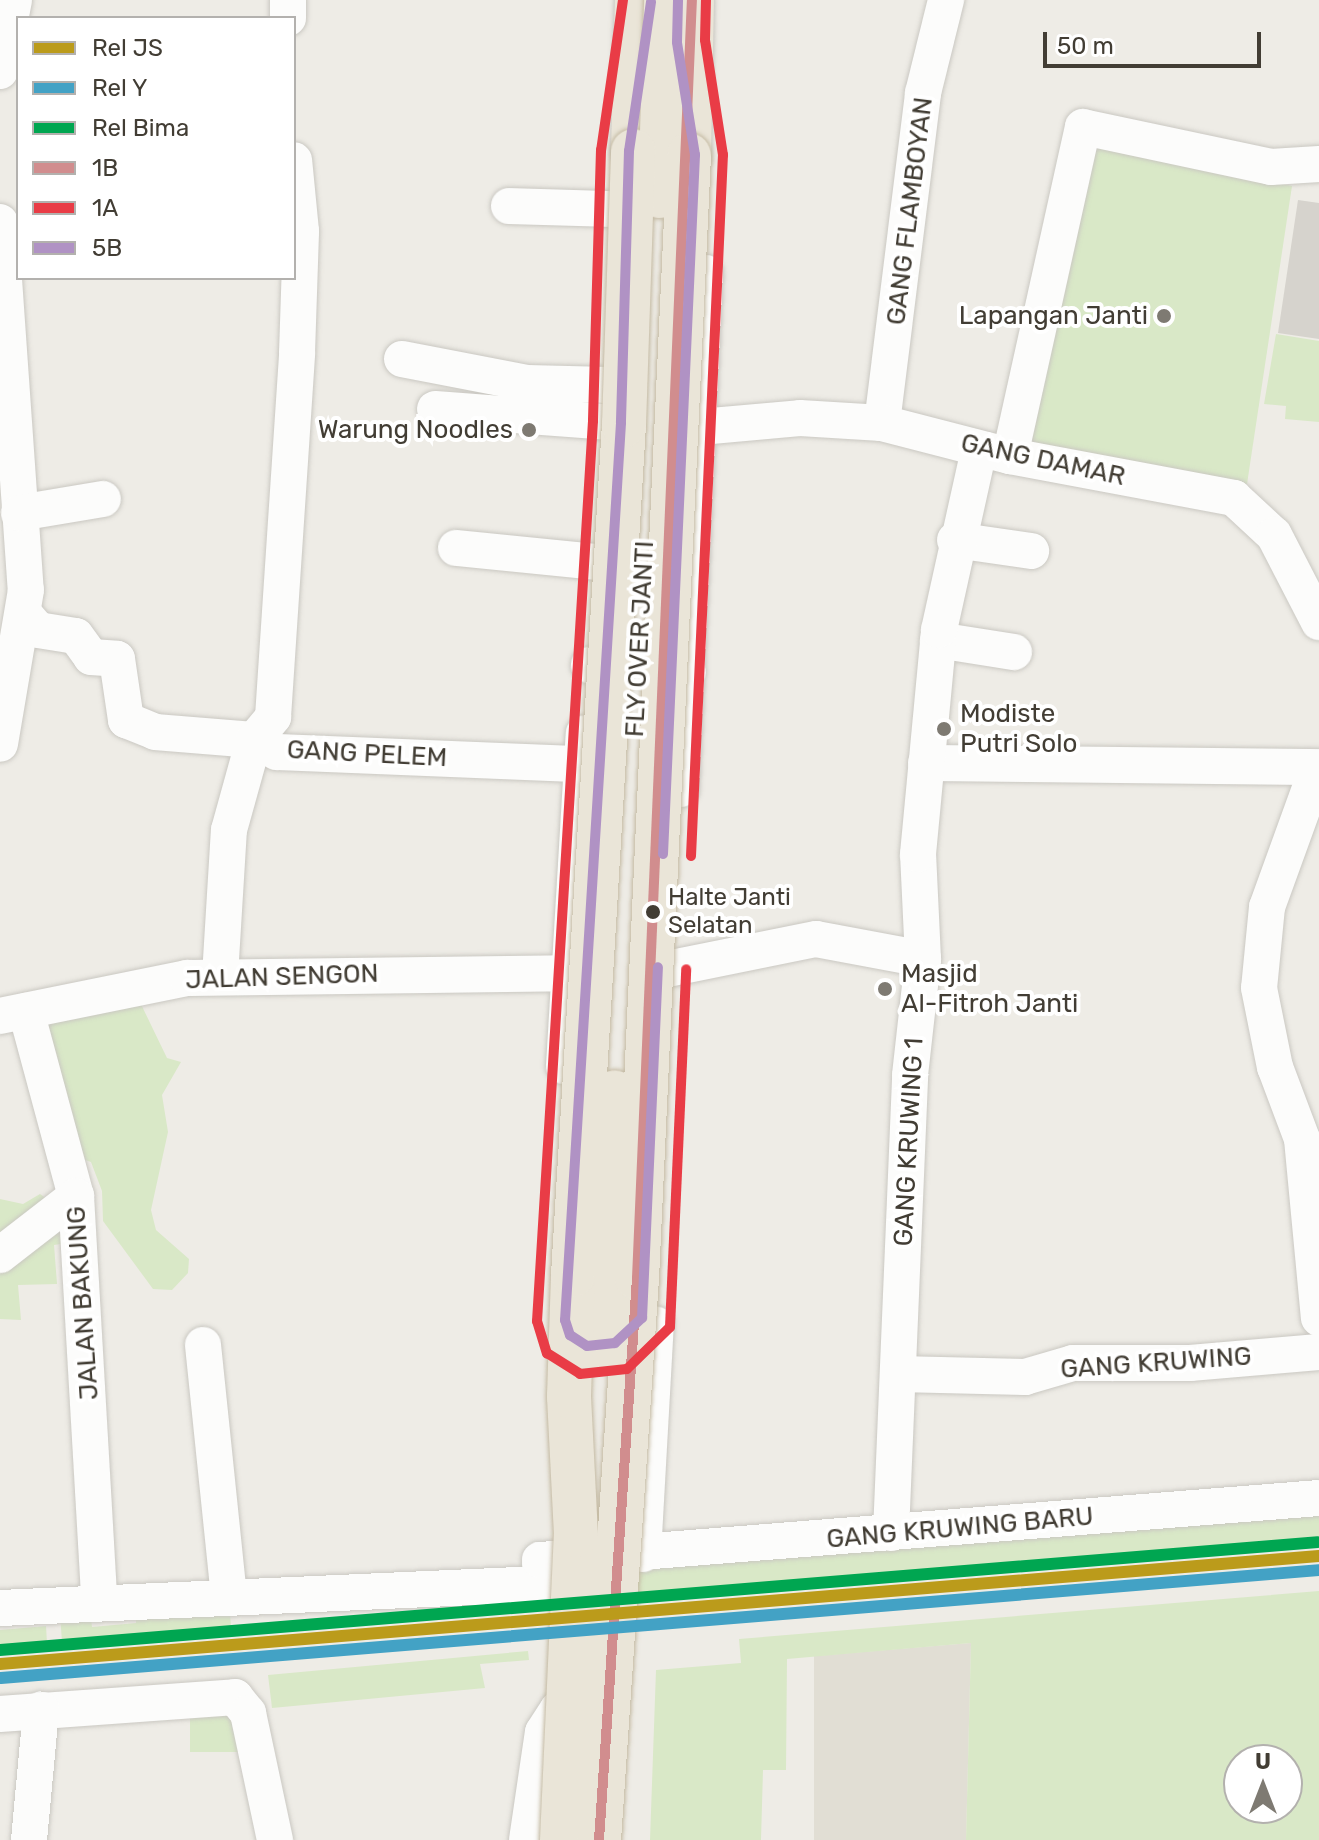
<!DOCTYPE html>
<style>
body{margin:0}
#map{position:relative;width:1319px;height:1840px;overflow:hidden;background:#eeece6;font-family:Rubik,sans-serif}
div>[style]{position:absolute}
.residential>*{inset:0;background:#e1ded4}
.green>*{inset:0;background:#d9e8c7}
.building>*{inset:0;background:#d6d3cd}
.roads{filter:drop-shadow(0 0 2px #cac8c2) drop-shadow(0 0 2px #cac8c2)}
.minor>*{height:36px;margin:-18px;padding:0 18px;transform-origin:18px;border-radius:18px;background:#fcfcfb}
.highway>*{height:44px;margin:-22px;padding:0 22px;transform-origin:22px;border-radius:22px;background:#eae5d8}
.bridges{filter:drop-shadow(0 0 2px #c4baa3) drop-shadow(0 0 2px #c4baa3)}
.highway-bridge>*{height:44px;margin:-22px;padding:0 22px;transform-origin:22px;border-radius:22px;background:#eae5d8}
.bus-1>*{height:10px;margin:-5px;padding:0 5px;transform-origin:5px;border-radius:5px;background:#d18d8e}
.bus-2>*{height:10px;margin:-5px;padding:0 5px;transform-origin:5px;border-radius:5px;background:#e93c46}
.bus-3>*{height:10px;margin:-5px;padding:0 5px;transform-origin:5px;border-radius:5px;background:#b092c4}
.rail-1>*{height:12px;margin:-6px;padding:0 6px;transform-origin:6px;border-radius:6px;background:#bb9b1b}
.rail-2>*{height:12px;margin:-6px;padding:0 6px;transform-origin:6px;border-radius:6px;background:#43a2c5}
.rail-3>*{height:12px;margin:-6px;padding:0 6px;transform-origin:6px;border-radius:6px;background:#00a651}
.dots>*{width:22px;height:22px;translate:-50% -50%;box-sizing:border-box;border:4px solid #fff;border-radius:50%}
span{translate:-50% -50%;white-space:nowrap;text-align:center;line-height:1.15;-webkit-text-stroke:8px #fff;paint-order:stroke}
.bus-label{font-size:24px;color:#423d34}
.left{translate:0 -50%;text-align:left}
.street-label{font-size:26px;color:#423d34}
.poi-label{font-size:26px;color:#423d34}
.right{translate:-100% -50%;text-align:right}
.legend{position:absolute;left:16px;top:16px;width:280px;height:264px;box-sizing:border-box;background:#fff;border:2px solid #b3b1ae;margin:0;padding:10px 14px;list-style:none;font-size:24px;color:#423d34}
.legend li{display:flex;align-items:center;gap:16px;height:40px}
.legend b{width:40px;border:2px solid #b3b1ae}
.north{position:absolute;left:1223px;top:1744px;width:80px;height:80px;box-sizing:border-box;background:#fff;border:2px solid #b3b1ae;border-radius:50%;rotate:0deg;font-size:22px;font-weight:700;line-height:32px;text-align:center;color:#423d34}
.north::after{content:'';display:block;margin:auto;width:28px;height:36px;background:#7e7a72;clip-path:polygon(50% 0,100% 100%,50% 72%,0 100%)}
.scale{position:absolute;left:1043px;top:32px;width:218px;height:36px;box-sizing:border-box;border:4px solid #423d34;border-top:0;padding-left:10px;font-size:24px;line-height:28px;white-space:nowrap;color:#423d34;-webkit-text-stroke:6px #fff;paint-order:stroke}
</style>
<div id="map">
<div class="residential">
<div style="clip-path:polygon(971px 1643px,966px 1840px,814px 1840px,814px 1656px)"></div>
</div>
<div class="green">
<div style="clip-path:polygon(1095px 142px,1292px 186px,1247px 484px,1027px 445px)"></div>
<div style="clip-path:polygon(1276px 334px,1319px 341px,1319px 422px,1285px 419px,1286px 406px,1264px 404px)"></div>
<div style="clip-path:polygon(138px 998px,167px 1058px,181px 1062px,162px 1095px,168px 1132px,151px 1210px,156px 1230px,189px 1259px,188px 1273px,172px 1290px,153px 1289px,103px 1221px,102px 1191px,91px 1162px,79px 1158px,37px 1017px)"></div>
<div style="clip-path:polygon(40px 1194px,71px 1216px,73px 1242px,54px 1245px,57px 1284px,18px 1285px,21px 1320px,0 1319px,0 1199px,23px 1204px)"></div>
<div style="clip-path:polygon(1319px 1514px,1319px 1542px,636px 1598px,634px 1570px)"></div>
<div style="clip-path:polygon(evenodd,1319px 1591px,1319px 1840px,966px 1840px,971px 1643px,787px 1659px,786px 1770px,763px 1770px,761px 1840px,650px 1840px,656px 1670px,741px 1663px,739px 1639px,1319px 1591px,1239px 1760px,1287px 1760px,1287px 1808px,1239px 1808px,1239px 1760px)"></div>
<div style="clip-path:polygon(229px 1601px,231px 1627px,62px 1642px,60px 1614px,90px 1611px,92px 1627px,136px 1623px,136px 1608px)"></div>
<div style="clip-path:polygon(46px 1626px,47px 1643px,0 1647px,0 1630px)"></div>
<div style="clip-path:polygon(528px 1651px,529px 1660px,480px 1664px,485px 1688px,272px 1708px,268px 1675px)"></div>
<div style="clip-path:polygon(236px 1707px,246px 1752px,190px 1752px,190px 1709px)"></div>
</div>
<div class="building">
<div style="clip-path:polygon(1298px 200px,1319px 203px,1319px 339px,1278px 333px)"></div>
</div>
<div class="roads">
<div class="minor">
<div style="left:288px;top:18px;width:18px;rotate:-90deg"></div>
<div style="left:0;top:71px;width:72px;rotate:-78.8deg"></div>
<div style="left:509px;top:206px;width:104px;rotate:1.7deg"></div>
<div style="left:0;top:222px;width:369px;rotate:86deg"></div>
<div style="left:26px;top:590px;width:156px;rotate:99.6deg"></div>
<div style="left:402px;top:359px;width:127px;rotate:10.9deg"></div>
<div style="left:527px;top:383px;width:82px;rotate:1.4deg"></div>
<div style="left:435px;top:409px;width:172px;rotate:4.3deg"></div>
<div style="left:882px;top:423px;width:333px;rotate:-82.9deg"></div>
<div style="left:923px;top:93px;width:96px;rotate:-76.1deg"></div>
<div style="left:700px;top:427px;width:100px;rotate:-5.1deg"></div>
<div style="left:800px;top:418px;width:82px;rotate:3.5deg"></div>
<div style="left:882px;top:423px;width:132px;rotate:14.5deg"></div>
<div style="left:1010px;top:456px;width:228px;rotate:10.6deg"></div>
<div style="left:1234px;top:498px;width:54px;rotate:42.8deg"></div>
<div style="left:1274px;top:535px;width:98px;rotate:62.7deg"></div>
<div style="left:1010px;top:456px;width:337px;rotate:-77.5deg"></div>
<div style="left:1083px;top:127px;width:192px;rotate:12deg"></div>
<div style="left:1271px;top:167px;width:48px;rotate:-3.6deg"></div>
<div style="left:19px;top:513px;width:85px;rotate:-9.5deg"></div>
<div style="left:955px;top:540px;width:77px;rotate:8.2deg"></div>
<div style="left:456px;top:548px;width:142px;rotate:5.7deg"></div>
<div style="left:26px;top:616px;width:18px;rotate:49deg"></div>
<div style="left:38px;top:630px;width:38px;rotate:9deg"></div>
<div style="left:76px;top:636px;width:26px;rotate:54deg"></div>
<div style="left:91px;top:657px;width:26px;rotate:4deg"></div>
<div style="left:117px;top:659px;width:62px;rotate:81.6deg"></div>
<div style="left:126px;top:720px;width:31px;rotate:22deg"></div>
<div style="left:155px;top:732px;width:99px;rotate:4.6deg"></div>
<div style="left:254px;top:740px;width:26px;rotate:28deg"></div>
<div style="left:277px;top:752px;width:305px;rotate:2.3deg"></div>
<div style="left:938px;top:640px;width:77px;rotate:9deg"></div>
<div style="left:589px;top:665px;width:99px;rotate:4deg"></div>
<div style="left:926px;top:763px;width:393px;rotate:0.6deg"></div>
<div style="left:1317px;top:769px;width:147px;rotate:109.9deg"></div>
<div style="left:1267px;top:907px;width:81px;rotate:95.6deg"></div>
<div style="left:1259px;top:988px;width:81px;rotate:78.6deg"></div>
<div style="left:1275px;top:1067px;width:77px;rotate:69.4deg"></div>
<div style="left:1302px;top:1139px;width:180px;rotate:84.6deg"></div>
<div style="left:681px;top:789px;width:517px;rotate:-87.34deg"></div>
<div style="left:672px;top:968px;width:147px;rotate:-11.4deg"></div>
<div style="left:816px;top:939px;width:109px;rotate:10.6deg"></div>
<div style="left:220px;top:976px;width:146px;rotate:-86.5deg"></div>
<div style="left:229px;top:830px;width:93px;rotate:-74.5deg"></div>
<div style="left:254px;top:740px;width:30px;rotate:-50deg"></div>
<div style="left:273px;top:717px;width:365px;rotate:-86.2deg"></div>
<div style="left:297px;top:353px;width:122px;rotate:-88.1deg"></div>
<div style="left:301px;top:231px;width:71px;rotate:-95.6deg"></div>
<div style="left:26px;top:1011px;width:192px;rotate:74.9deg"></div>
<div style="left:76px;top:1196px;width:405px;rotate:86.7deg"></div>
<div style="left:0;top:1016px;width:191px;rotate:-11.5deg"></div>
<div style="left:187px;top:978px;width:382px;rotate:-0.7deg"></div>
<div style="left:564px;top:1066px;width:333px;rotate:-86.6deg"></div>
<div style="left:0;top:1255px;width:96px;rotate:-37.8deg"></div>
<div style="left:203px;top:1345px;width:252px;rotate:84.1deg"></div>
<div style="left:898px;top:1374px;width:127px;rotate:1.4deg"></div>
<div style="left:1025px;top:1377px;width:50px;rotate:-16.3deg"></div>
<div style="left:1073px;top:1363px;width:117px"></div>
<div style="left:1190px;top:1363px;width:129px;rotate:-4.9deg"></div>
<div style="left:891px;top:1533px;width:458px;rotate:-87.6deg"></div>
<div style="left:910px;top:1075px;width:117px;rotate:-83.6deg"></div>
<div style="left:923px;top:959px;width:105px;rotate:-92.7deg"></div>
<div style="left:918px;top:854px;width:225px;rotate:-84.6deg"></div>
<div style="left:939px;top:630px;width:185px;rotate:-77.5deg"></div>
<div style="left:643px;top:1554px;width:230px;rotate:-86.8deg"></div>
<div style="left:0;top:1608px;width:542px;rotate:-2.54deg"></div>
<div style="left:541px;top:1584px;width:24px;rotate:-92deg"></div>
<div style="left:540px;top:1560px;width:781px;rotate:-4.55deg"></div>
<div style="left:0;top:1714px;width:236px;rotate:-4.1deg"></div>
<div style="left:235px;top:1697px;width:21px;rotate:51deg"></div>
<div style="left:248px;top:1713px;width:130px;rotate:78deg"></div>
<div style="left:29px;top:1840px;width:131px;rotate:-84.7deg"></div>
<div style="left:527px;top:1840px;width:109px;rotate:-81.6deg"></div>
<div style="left:543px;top:1732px;width:27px;rotate:-57deg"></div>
<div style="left:558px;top:1709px;width:11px;rotate:-22deg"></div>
<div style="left:568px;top:1705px;width:14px;rotate:25deg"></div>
</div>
<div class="highway">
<div style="left:633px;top:151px;width:151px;rotate:-88.5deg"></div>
<div style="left:689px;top:155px;width:155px;rotate:-88.9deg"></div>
</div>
</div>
<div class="bridges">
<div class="highway-bridge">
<div style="left:660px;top:196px;width:196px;rotate:-88.2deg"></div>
<div style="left:599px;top:1350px;width:258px;rotate:-86.5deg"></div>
<div style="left:562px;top:1840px;width:305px;rotate:-87.4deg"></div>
<div style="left:576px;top:1535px;width:139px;rotate:-92.9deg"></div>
<div style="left:569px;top:1396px;width:121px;rotate:-88.1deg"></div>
<div style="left:573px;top:1275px;width:852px;rotate:-86.57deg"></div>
<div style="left:624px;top:425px;width:274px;rotate:-88.1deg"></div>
<div style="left:599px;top:1840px;width:563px;rotate:-86.13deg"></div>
<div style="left:637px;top:1278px;width:1124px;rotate:-87.35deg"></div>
</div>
</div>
<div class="bus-1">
<div style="left:599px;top:1840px;width:563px;rotate:-86.13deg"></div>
<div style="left:637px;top:1278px;width:1279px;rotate:-87.54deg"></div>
</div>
<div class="bus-2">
<div style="left:623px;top:0;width:152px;rotate:98.3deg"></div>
<div style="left:601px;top:150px;width:271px;rotate:91.7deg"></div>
<div style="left:593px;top:421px;width:902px;rotate:93.56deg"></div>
<div style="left:537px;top:1321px;width:34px;rotate:73deg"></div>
<div style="left:547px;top:1353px;width:39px;rotate:32deg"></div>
<div style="left:580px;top:1374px;width:47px;rotate:-6.1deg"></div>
<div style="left:627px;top:1369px;width:60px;rotate:-44.3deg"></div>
<div style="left:670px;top:1327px;width:358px;rotate:-87.4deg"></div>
<div style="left:691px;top:856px;width:702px;rotate:-87.39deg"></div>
<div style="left:723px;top:155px;width:116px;rotate:-98.9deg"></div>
<div style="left:705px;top:40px;width:40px;rotate:-88.6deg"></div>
</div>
<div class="bus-3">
<div style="left:651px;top:2px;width:151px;rotate:98.4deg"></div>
<div style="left:629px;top:151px;width:272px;rotate:91.7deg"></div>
<div style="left:621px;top:423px;width:899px;rotate:93.57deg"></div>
<div style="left:565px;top:1320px;width:16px;rotate:72deg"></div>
<div style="left:570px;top:1335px;width:20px;rotate:33deg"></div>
<div style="left:587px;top:1346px;width:28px;rotate:-6deg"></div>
<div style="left:615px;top:1343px;width:37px;rotate:-43deg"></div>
<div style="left:642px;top:1318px;width:351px;rotate:-87.4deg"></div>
<div style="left:663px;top:854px;width:700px;rotate:-87.38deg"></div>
<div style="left:695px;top:155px;width:114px;rotate:-99.1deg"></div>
<div style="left:677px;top:42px;width:42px;rotate:-88.6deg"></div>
</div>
<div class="rail-1">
<div style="left:0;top:1664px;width:1323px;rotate:-4.68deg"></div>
</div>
<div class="rail-2">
<div style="left:1px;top:1678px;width:1322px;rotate:-4.68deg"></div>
</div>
<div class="rail-3">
<div style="left:0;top:1650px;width:1322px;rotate:-4.68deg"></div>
</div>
<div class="dots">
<div style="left:1164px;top:316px;background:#7e7a72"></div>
<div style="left:529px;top:430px;background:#7e7a72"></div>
<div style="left:944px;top:729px;background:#7e7a72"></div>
<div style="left:653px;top:912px;background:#423d34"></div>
<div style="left:885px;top:989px;background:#7e7a72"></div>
</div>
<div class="bus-label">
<span class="left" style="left:668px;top:912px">Halte Janti<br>Selatan</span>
</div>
<div class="street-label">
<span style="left:910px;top:211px;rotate:-83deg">GANG FLAMBOYAN</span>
<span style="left:1043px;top:460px;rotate:12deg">GANG DAMAR</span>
<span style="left:640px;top:639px;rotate:-87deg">FLY OVER JANTI</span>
<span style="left:367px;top:754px;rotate:3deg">GANG PELEM</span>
<span style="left:282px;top:977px;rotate:-2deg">JALAN SENGON</span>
<span style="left:909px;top:1142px;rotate:-87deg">GANG KRUWING 1</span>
<span style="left:83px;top:1303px;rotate:-94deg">JALAN BAKUNG</span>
<span style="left:1156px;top:1363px;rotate:-4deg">GANG KRUWING</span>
<span style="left:960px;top:1528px;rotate:-5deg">GANG KRUWING BARU</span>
</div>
<div class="poi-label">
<span class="right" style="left:1148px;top:316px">Lapangan Janti</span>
<span class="right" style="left:513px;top:430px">Warung Noodles</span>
<span class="left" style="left:960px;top:729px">Modiste<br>Putri Solo</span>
<span class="left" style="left:901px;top:989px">Masjid<br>Al-Fitroh Janti</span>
</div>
<ul class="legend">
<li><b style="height:10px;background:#bb9b1b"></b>Rel JS</li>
<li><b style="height:10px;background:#43a2c5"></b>Rel Y</li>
<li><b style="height:10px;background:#00a651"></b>Rel Bima</li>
<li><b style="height:10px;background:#d18d8e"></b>1B</li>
<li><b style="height:10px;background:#e93c46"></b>1A</li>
<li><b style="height:10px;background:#b092c4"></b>5B</li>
</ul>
<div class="north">U</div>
<div class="scale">50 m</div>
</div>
